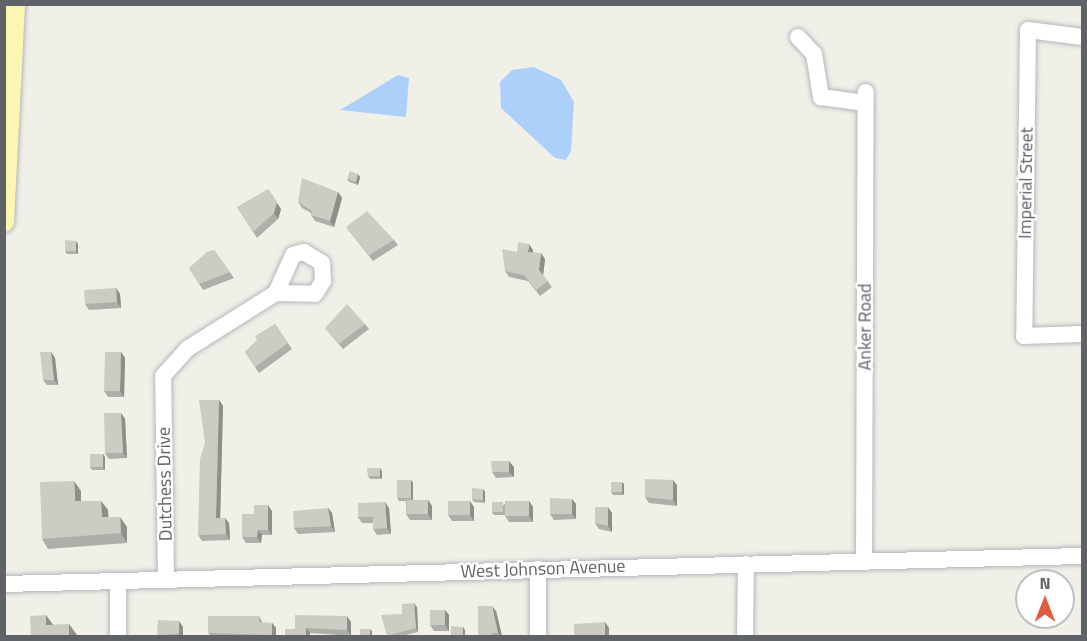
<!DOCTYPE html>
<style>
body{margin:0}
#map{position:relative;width:1087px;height:641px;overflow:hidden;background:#f0efe8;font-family:"Titillium Web",sans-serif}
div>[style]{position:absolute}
.water>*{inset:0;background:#add0fb}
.roads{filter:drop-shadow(0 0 2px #b5b7bb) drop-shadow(0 0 2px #b5b7bb)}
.minor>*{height:16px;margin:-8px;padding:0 8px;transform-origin:8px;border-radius:8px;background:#fff}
.major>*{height:20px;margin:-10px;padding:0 10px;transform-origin:10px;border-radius:10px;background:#fbf7b2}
.wall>*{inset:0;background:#afafa9}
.shaded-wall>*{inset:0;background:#8f8e89}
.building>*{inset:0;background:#cccbc4}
span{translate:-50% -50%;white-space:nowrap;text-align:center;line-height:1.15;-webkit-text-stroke:4.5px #fff;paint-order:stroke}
.street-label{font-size:18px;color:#5f6267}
.frame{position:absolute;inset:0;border:6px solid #5f6267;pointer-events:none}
.north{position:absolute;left:1015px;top:569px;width:60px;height:60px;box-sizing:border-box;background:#fff;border:2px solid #bfc0c2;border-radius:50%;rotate:0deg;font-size:16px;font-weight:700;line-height:24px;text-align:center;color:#5f6267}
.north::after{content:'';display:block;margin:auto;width:21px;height:27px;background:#e15c3d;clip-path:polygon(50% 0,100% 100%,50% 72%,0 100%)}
</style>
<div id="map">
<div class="water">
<div style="clip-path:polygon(534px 67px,561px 80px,574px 102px,571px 151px,566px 160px,555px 158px,501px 108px,500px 82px,512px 70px)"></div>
<div style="clip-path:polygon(398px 75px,409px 78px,406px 117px,340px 110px)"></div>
</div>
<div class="roads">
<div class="minor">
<div style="left:798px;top:37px;width:23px;rotate:47deg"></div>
<div style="left:814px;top:54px;width:44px;rotate:80.8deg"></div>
<div style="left:821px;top:97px;width:45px;rotate:7.6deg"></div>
<div style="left:1082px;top:37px;width:54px;rotate:-172.6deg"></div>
<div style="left:1028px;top:30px;width:306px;rotate:90.7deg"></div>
<div style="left:1024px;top:336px;width:58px;rotate:-2deg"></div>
<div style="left:864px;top:562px;width:470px;rotate:-89.8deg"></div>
<div style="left:166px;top:580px;width:204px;rotate:-90.8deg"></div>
<div style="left:163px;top:376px;width:36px;rotate:-48deg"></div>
<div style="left:187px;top:349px;width:105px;rotate:-32.2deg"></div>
<div style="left:276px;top:293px;width:39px;rotate:1deg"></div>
<div style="left:315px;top:294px;width:15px;rotate:-58deg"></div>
<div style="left:323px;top:281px;width:18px;rotate:-93deg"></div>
<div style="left:322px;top:263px;width:21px;rotate:-149deg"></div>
<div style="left:304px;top:252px;width:11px;rotate:165deg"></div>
<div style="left:293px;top:255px;width:42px;rotate:114.1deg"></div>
<div style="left:118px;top:582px;width:54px;rotate:90deg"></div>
<div style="left:4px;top:584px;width:1078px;rotate:-1.49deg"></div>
<div style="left:538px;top:636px;width:67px;rotate:-90deg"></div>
<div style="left:745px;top:636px;width:72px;rotate:-89.2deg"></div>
</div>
<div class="major">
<div style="left:4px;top:222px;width:218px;rotate:-87.1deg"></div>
</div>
</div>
<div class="wall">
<div style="clip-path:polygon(358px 174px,360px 177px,358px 185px,349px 182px,347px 179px)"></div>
<div style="clip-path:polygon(338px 192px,342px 198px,334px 227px,315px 221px,311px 215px,311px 213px,302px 208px,298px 202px)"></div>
<div style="clip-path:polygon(237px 207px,281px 209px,278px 219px,257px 238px)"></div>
<div style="clip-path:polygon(346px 227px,394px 240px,398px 245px,373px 261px)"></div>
<div style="clip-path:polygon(78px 244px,78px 254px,67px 254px,65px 251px)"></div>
<div style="clip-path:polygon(214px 250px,234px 278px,203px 290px,189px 268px)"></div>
<div style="clip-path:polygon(533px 250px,533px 252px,545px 259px,543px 275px,552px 287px,540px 296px,528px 281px,509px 277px,505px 271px,517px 252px)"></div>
<div style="clip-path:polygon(116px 288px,120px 294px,121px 308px,89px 310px,85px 304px)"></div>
<div style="clip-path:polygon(275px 324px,292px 349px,259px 373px,245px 352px)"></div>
<div style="clip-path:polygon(365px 324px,369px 329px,343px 349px,325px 328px)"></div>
<div style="clip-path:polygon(51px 352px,55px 358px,58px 385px,47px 385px,43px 380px)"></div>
<div style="clip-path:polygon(121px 352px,125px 358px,124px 397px,108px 397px,104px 391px)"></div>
<div style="clip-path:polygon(219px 400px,223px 406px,220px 518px,225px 518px,229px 523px,230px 540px,202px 541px,198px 535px,205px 443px)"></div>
<div style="clip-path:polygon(121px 413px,125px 419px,127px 458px,109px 459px,105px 453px)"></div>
<div style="clip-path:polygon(103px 454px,105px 457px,105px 470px,92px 470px,90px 467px)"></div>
<div style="clip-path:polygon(514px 467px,514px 477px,496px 478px,492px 472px)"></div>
<div style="clip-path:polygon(382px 471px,382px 479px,370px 479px,368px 476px)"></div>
<div style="clip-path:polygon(411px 480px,413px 483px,413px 500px,428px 500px,432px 506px,432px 520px,410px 520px,406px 514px,406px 501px,399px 501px,397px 498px)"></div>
<div style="clip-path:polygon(624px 484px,624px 495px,613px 495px,611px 492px)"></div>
<div style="clip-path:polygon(677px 485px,677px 506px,649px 503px,645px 497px)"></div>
<div style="clip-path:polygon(483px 489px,485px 492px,485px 503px,474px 502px,472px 499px)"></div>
<div style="clip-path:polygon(81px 491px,81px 501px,101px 501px,108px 510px,108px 517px,127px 527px,127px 543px,48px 549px,42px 539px)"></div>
<div style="clip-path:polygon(572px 499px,576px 504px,576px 519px,554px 520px,550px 514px)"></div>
<div style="clip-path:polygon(529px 501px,533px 507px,533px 522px,509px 522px,505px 516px,505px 515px,494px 515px,492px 512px,505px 504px)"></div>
<div style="clip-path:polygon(474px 507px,474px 521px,452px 521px,448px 515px)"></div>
<div style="clip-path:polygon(328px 508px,332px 513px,335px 532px,298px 534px,294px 528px)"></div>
<div style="clip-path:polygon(389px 508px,391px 534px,377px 535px,373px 529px,373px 523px,362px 523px,358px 517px)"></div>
<div style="clip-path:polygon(272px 511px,272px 535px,262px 535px,261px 543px,246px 543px,242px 537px,254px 514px)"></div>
<div style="clip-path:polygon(612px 513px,612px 532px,599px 529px,595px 523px)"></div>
<div style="clip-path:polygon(417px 607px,418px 632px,402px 636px,387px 636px,402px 614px)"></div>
<div style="clip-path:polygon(445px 610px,449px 615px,449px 631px,434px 631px,430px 625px)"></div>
<div style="clip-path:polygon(496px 611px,502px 636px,478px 636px)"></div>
<div style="clip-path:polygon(259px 616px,263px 623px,272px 623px,276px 628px,276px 636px,211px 636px,208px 633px)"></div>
<div style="clip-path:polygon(351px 622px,351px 636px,310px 633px,310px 636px,295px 629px)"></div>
<div style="clip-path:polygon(183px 627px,183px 636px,157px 636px)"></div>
</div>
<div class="shaded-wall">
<div style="clip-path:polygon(358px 174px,360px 177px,358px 185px,356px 182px)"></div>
<div style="clip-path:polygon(268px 189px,281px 209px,278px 219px,274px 213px)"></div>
<div style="clip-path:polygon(338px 192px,342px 198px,334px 227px,330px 221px)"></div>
<div style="clip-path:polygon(76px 241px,78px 244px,78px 254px,76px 251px)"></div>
<div style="clip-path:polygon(529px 244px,533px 250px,532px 257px,528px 252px)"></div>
<div style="clip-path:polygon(541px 253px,545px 259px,543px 276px,539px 270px)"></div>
<div style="clip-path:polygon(116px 288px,120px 294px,121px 308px,117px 302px)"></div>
<div style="clip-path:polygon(51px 352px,55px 358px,58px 385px,54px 380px)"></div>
<div style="clip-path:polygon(121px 352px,125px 358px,124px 397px,120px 391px)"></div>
<div style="clip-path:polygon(219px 400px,223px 406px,220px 524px,216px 518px)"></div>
<div style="clip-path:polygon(121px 413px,125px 419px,127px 458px,123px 453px)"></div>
<div style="clip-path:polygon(103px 454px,105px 457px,105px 470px,103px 467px)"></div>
<div style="clip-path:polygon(509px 461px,514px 467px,514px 477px,509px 472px)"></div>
<div style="clip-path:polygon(380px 468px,382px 471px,382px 479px,380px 476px)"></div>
<div style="clip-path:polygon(411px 480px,413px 483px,413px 501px,411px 498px)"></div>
<div style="clip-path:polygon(673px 480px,677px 485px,677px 506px,673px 500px)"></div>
<div style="clip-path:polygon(74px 481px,81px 491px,81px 511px,75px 501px)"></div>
<div style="clip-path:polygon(622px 482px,624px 484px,624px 495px,622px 492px)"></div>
<div style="clip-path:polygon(483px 489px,485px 492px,485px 503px,483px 500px)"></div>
<div style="clip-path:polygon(572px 499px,576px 504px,576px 519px,572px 514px)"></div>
<div style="clip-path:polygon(428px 500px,432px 506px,432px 520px,428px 514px)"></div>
<div style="clip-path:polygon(101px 501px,108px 510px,109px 527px,102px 517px)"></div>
<div style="clip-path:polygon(470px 501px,474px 507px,474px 521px,470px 515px)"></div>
<div style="clip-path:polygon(529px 501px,533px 507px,533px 522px,529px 516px)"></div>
<div style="clip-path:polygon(385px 502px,389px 508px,391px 534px,387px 528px)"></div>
<div style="clip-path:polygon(268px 505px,272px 511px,272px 535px,268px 530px)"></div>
<div style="clip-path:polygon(608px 507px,612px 513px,612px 532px,608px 526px)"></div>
<div style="clip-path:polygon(328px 508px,332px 513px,335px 532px,331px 526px)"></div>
<div style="clip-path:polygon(120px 517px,127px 527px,127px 543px,121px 533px)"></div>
<div style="clip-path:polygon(225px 518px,229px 523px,230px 540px,226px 534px)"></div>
<div style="clip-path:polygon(258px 530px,262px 535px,261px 543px,257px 537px)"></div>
<div style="clip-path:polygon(414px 603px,417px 607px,418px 632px,416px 628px)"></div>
<div style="clip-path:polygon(492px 606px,496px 611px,502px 636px,498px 633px)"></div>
<div style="clip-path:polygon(445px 610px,449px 615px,449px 631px,445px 625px)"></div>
<div style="clip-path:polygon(46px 615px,54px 626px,46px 625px)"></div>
<div style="clip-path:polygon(347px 616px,351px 622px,351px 636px,347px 630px)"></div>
<div style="clip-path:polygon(179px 621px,183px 627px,183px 636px,180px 636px,179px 634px)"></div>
<div style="clip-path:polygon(605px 622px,609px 628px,609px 636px,605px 636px)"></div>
<div style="clip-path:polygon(272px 623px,276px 628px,276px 636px,273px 636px,272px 635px)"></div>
<div style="clip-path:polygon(69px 624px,77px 635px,77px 636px,69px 636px)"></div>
<div style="clip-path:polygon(463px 627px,465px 630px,465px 636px,463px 636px)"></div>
<div style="clip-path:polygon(306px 628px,310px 633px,310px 636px,306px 636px)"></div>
<div style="clip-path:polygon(370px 629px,372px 631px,372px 636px,370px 636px)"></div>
</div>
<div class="building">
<div style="clip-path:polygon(350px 171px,358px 174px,356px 182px,347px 179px)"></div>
<div style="clip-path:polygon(302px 178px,338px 192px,330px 221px,311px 215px,312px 211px,298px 202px)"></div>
<div style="clip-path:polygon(268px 189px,277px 203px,274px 213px,253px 232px,237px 207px)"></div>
<div style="clip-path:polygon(367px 211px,394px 240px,369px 255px,346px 227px)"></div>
<div style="clip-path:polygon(65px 240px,76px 241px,76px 251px,65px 251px)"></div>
<div style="clip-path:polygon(518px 242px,529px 244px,528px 252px,541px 253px,539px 270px,548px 281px,536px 290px,524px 275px,505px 271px,502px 249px,517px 252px)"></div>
<div style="clip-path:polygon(214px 250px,230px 272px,199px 284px,189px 268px,207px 252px)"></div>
<div style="clip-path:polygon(116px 288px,117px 302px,85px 304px,84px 290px)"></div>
<div style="clip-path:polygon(347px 304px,365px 324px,339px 344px,325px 328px)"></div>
<div style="clip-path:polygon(275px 324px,288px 343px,255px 367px,245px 352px,257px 340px,255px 336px)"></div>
<div style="clip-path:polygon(40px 352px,51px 352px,54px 380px,43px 380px)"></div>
<div style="clip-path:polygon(105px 352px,121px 352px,120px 391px,104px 391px)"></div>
<div style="clip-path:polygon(199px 400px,219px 400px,216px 518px,225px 518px,226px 534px,198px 535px,200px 459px,205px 443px)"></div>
<div style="clip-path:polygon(104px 413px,121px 413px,123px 453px,105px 453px)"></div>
<div style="clip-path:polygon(90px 454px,103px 454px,103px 467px,90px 467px)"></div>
<div style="clip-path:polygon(491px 461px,509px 461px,509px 472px,492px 472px)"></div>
<div style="clip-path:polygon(367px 468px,380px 468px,380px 476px,368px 476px)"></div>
<div style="clip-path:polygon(645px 479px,673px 480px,673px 500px,645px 497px)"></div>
<div style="clip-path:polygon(397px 480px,411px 480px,411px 498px,397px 498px)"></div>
<div style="clip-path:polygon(74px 481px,75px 501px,101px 501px,102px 517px,120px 517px,121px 533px,42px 539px,40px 482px)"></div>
<div style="clip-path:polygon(611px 482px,622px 482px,622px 492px,611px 492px)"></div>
<div style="clip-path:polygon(472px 488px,483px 489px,483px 500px,472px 499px)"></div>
<div style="clip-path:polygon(550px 498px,572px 499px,572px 514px,550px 514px)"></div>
<div style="clip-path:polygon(407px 500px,428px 500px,428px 514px,406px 514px)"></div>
<div style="clip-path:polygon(448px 501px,470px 501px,470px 515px,448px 515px)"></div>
<div style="clip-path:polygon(505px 501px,529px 501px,529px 516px,505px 516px)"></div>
<div style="clip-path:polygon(385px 502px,387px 528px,373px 529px,373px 517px,358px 517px,358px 503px)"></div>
<div style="clip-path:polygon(492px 502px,503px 502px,503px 512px,492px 512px)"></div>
<div style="clip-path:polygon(254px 505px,268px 505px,268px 530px,258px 530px,257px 537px,242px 537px,242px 514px,254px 514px)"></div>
<div style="clip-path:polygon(595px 507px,608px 507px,608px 526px,595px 523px)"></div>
<div style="clip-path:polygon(328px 508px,331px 526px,294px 528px,293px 511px)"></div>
<div style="clip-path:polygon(414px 603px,416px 628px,387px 636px,381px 615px,402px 614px,402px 604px)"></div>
<div style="clip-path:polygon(478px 606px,492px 606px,498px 633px,492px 633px,491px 636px,478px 636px)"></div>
<div style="clip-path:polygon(430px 610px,445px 610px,445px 625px,430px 625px)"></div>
<div style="clip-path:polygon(46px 615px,46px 625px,69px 624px,69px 636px,31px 636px,30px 616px)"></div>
<div style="clip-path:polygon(295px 615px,347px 616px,347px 630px,306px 628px,306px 636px,285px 636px,285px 629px,295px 629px)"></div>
<div style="clip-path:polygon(208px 616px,259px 616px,259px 622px,272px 623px,272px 635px,208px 633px)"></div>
<div style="clip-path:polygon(158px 620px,179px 621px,179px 634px,169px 634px,169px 636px,157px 636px)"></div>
<div style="clip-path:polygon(605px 622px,605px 636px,574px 636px,574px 624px)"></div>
<div style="clip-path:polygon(451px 626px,463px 627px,463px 636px,451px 636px)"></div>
<div style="clip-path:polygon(360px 629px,370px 629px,370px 636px,360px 636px)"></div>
</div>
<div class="street-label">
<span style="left:1026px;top:183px;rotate:-89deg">Imperial Street</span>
<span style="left:865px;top:327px;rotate:-90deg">Anker Road</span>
<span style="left:165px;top:484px;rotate:-91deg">Dutchess Drive</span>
<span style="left:543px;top:569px;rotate:-2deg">West Johnson Avenue</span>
</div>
<div class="frame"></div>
<div class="north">N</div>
</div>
